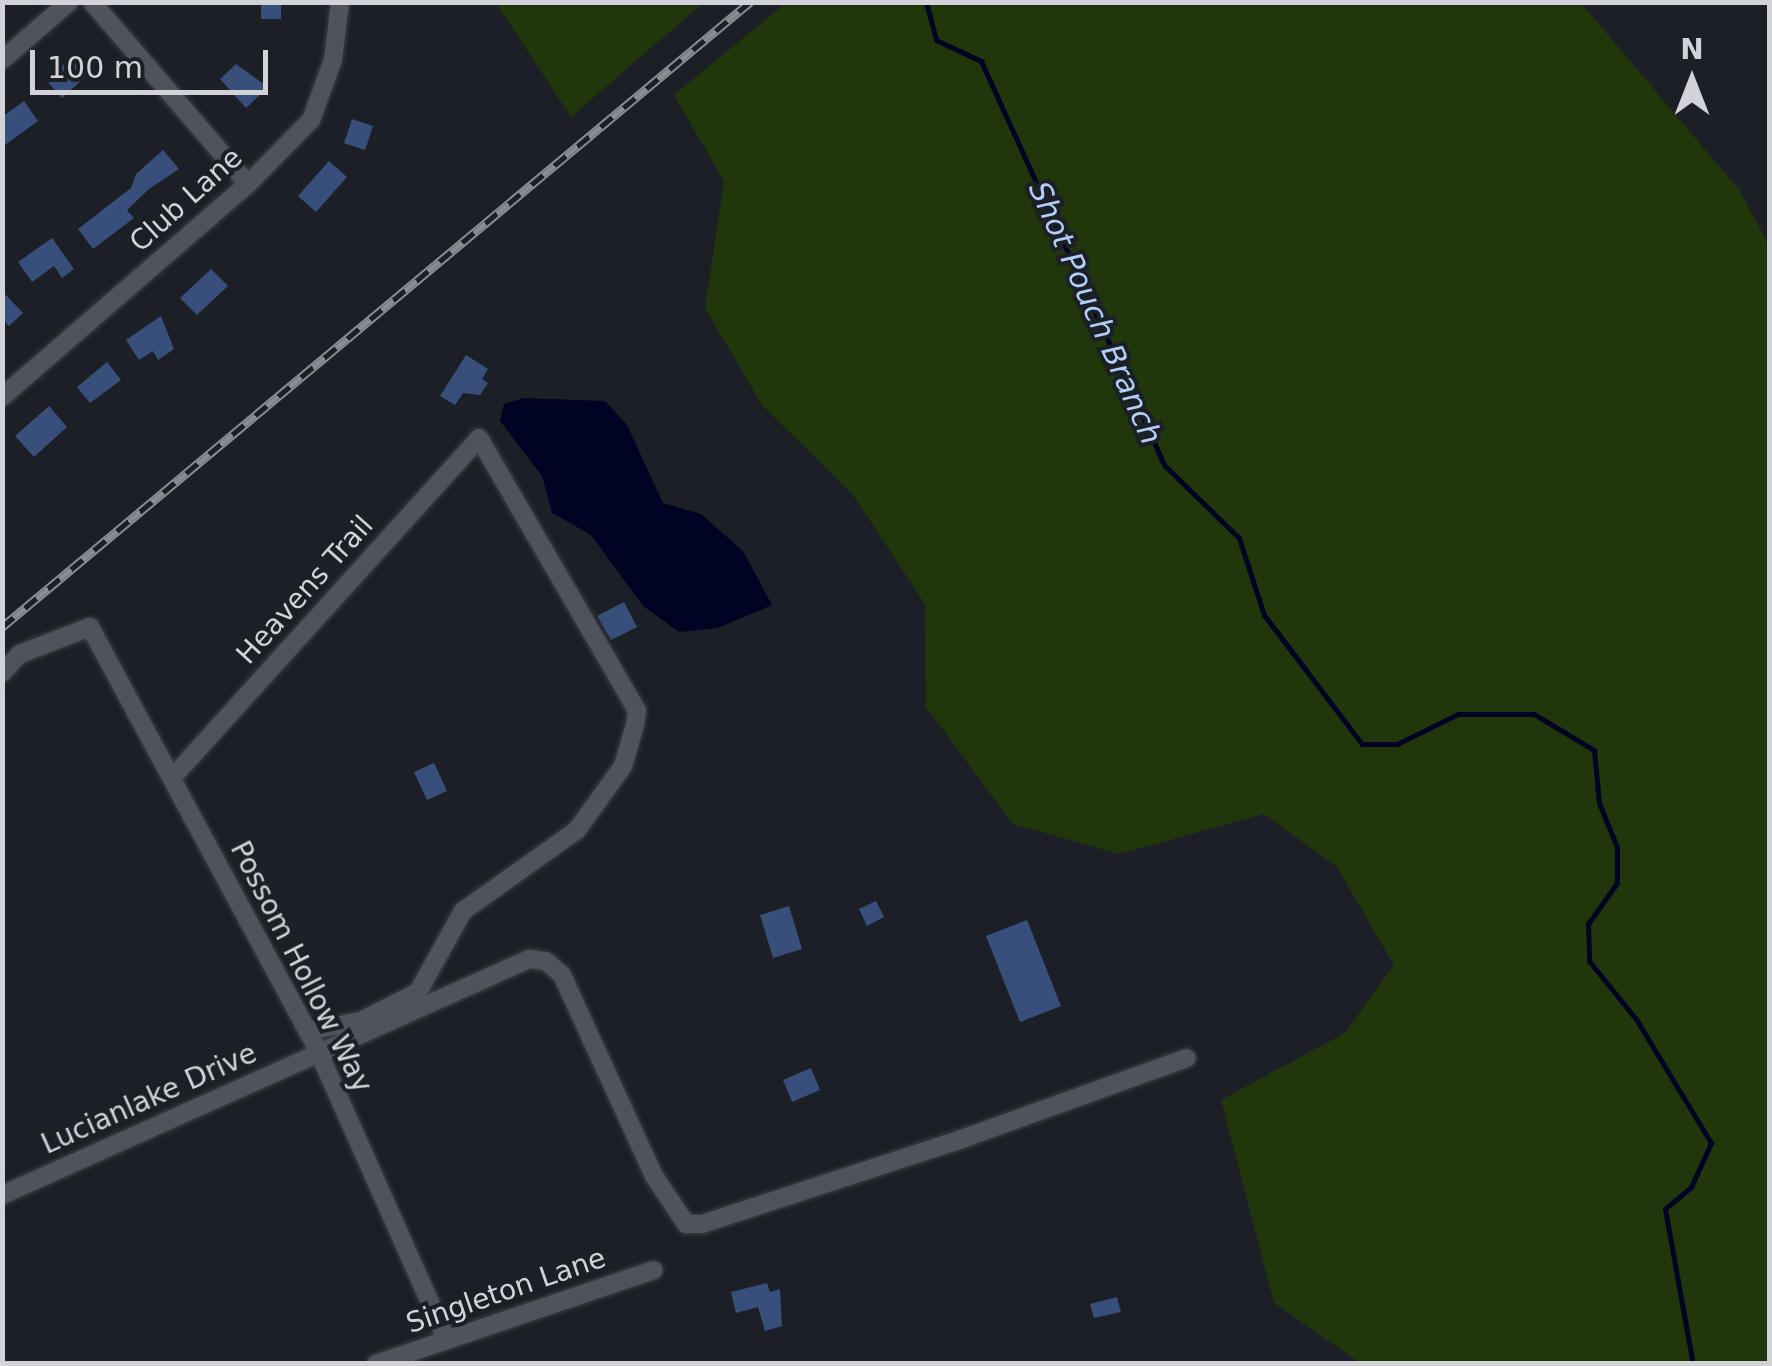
<!DOCTYPE html>
<style>
body{margin:0}
#map{position:relative;width:1772px;height:1366px;overflow:hidden;background:#1c2026;font-family:"DejaVu Sans",sans-serif}
div>[style]{position:absolute}
.green>*{inset:0;background:#22360b}
.water>*{inset:0;background:#000324}
.stream>*{height:5px;margin:-2.5px;padding:0 2.5px;transform-origin:2.5px;border-radius:2.5px;background:#000324}
.building>*{inset:0;background:#384f7b}
.roads{filter:drop-shadow(0 0 2px #3b3e43) drop-shadow(0 0 2px #3b3e43)}
.minor>*{height:18px;margin:-9px;padding:0 9px;transform-origin:9px;border-radius:9px;background:#4f535b}
.rail>*{height:9px;margin-top:-4.5px;transform-origin:0;background:repeating-linear-gradient(90deg,#1c2026 0 15px,#898c92 0 30px);box-sizing:border-box;border-block:2px solid #898c92}
span{translate:-50% -50%;white-space:nowrap;text-align:center;line-height:1.15;-webkit-text-stroke:8px #1c2026;paint-order:stroke}
.street-label{font-size:28px;color:#d1d3d8}
.water-label{font-size:30px;color:#b1cff7;font-style:italic}
.frame{position:absolute;inset:0;border:5px solid #d1d3d8;pointer-events:none}
.north{position:absolute;left:1642px;top:30px;width:100px;height:100px;-webkit-text-stroke:8px #1c2026;paint-order:stroke;rotate:0deg;font-size:28px;font-weight:700;line-height:40px;text-align:center;color:#d1d3d8}
.north::after{content:'';display:block;margin:auto;width:35px;height:45px;background:#d1d3d8;clip-path:polygon(50% 0,100% 100%,50% 72%,0 100%)}
.scale{position:absolute;left:30px;top:50px;width:238px;height:45px;box-sizing:border-box;border:5px solid #d1d3d8;border-top:0;padding-left:12px;font-size:30px;line-height:35px;white-space:nowrap;color:#d1d3d8;-webkit-text-stroke:8px #1c2026;paint-order:stroke}
</style>
<div id="map">
<div class="green">
<div style="clip-path:polygon(496px 3px,703px 3px,571px 117px)"></div>
<div style="clip-path:polygon(786px 3px,1581px 3px,1740px 191px,1770px 247px,1769px 1363px,1360px 1363px,1274px 1303px,1221px 1100px,1345px 1033px,1394px 965px,1337px 867px,1264px 814px,1119px 854px,1013px 824px,926px 707px,925px 604px,853px 495px,762px 405px,705px 308px,724px 181px,674px 95px)"></div>
</div>
<div class="water">
<div style="clip-path:polygon(524px 398px,605px 401px,627px 425px,663px 503px,701px 514px,743px 551px,772px 605px,718px 628px,679px 632px,643px 606px,591px 535px,552px 513px,542px 476px,500px 421px,504px 404px)"></div>
</div>
<div class="stream">
<div style="left:926px;top:2px;width:39px;rotate:75deg"></div>
<div style="left:936px;top:40px;width:50px;rotate:25deg"></div>
<div style="left:981px;top:61px;width:444px;rotate:65.6deg"></div>
<div style="left:1164px;top:465px;width:105px;rotate:44.2deg"></div>
<div style="left:1239px;top:538px;width:81px;rotate:72deg"></div>
<div style="left:1264px;top:615px;width:162px;rotate:52.8deg"></div>
<div style="left:1362px;top:744px;width:35px"></div>
<div style="left:1397px;top:744px;width:68px;rotate:-26.2deg"></div>
<div style="left:1458px;top:714px;width:76px"></div>
<div style="left:1534px;top:714px;width:70px;rotate:31deg"></div>
<div style="left:1594px;top:750px;width:53px;rotate:84.6deg"></div>
<div style="left:1599px;top:803px;width:48px;rotate:67.8deg"></div>
<div style="left:1617px;top:847px;width:36px;rotate:90deg"></div>
<div style="left:1617px;top:883px;width:50px;rotate:125.3deg"></div>
<div style="left:1588px;top:924px;width:37px;rotate:88deg"></div>
<div style="left:1589px;top:961px;width:75px;rotate:51deg"></div>
<div style="left:1636px;top:1019px;width:145px;rotate:58.8deg"></div>
<div style="left:1711px;top:1143px;width:48px;rotate:114.4deg"></div>
<div style="left:1691px;top:1187px;width:34px;rotate:140deg"></div>
<div style="left:1665px;top:1209px;width:158px;rotate:79.8deg"></div>
</div>
<div class="building">
<div style="clip-path:polygon(261px 2px,281px 2px,281px 19px,261px 19px)"></div>
<div style="clip-path:polygon(78px 52px,94px 69px,62px 98px,46px 80px)"></div>
<div style="clip-path:polygon(236px 64px,268px 87px,246px 108px,220px 79px)"></div>
<div style="clip-path:polygon(24px 101px,38px 121px,2px 147px,2px 117px)"></div>
<div style="clip-path:polygon(352px 119px,373px 126px,365px 150px,344px 143px)"></div>
<div style="clip-path:polygon(163px 150px,179px 169px,149px 189px,127px 210px,134px 218px,93px 249px,78px 229px,131px 188px,136px 174px)"></div>
<div style="clip-path:polygon(329px 161px,347px 177px,316px 212px,298px 196px)"></div>
<div style="clip-path:polygon(52px 238px,74px 269px,62px 278px,54px 266px,32px 282px,18px 262px)"></div>
<div style="clip-path:polygon(211px 269px,228px 286px,197px 315px,180px 298px)"></div>
<div style="clip-path:polygon(2px 291px,23px 313px,9px 326px,2px 319px)"></div>
<div style="clip-path:polygon(161px 316px,174px 349px,158px 360px,153px 351px,139px 360px,126px 340px)"></div>
<div style="clip-path:polygon(466px 355px,488px 369px,482px 379px,488px 383px,480px 395px,463px 393px,455px 405px,440px 396px)"></div>
<div style="clip-path:polygon(107px 362px,121px 380px,90px 403px,77px 387px)"></div>
<div style="clip-path:polygon(49px 406px,67px 427px,34px 457px,15px 436px)"></div>
<div style="clip-path:polygon(624px 602px,637px 627px,611px 640px,597px 616px)"></div>
<div style="clip-path:polygon(434px 763px,447px 791px,427px 800px,414px 772px)"></div>
<div style="clip-path:polygon(876px 901px,884px 917px,867px 926px,859px 909px)"></div>
<div style="clip-path:polygon(789px 906px,802px 949px,773px 958px,760px 915px)"></div>
<div style="clip-path:polygon(1027px 920px,1061px 1006px,1020px 1022px,986px 936px)"></div>
<div style="clip-path:polygon(811px 1068px,820px 1090px,792px 1102px,783px 1080px)"></div>
<div style="clip-path:polygon(767px 1283px,770px 1292px,780px 1289px,782px 1326px,765px 1331px,758px 1307px,736px 1313px,731px 1292px)"></div>
<div style="clip-path:polygon(1117px 1297px,1121px 1312px,1094px 1318px,1090px 1304px)"></div>
</div>
<div class="roads">
<div class="minor">
<div style="left:92px;top:2px;width:240px;rotate:49.4deg"></div>
<div style="left:2px;top:60px;width:89px;rotate:-40.9deg"></div>
<div style="left:2px;top:397px;width:325px;rotate:-40.9deg"></div>
<div style="left:248px;top:184px;width:90px;rotate:-45.5deg"></div>
<div style="left:311px;top:120px;width:64px;rotate:-69.9deg"></div>
<div style="left:333px;top:60px;width:58px;rotate:-83.1deg"></div>
<div style="left:2px;top:673px;width:26px;rotate:-47deg"></div>
<div style="left:20px;top:654px;width:75px;rotate:-21.1deg"></div>
<div style="left:90px;top:627px;width:484px;rotate:61.7deg"></div>
<div style="left:319px;top:1053px;width:314px;rotate:66deg"></div>
<div style="left:172px;top:778px;width:458px;rotate:-47.9deg"></div>
<div style="left:479px;top:438px;width:315px;rotate:59.9deg"></div>
<div style="left:637px;top:711px;width:14px;rotate:98deg"></div>
<div style="left:635px;top:725px;width:43px;rotate:106.3deg"></div>
<div style="left:623px;top:766px;width:79px;rotate:125.7deg"></div>
<div style="left:577px;top:830px;width:140px;rotate:144.6deg"></div>
<div style="left:463px;top:911px;width:93px;rotate:119.1deg"></div>
<div style="left:418px;top:992px;width:64px;rotate:153deg"></div>
<div style="left:361px;top:1021px;width:55px;rotate:169.5deg"></div>
<div style="left:2px;top:1195px;width:577px;rotate:-24.12deg"></div>
<div style="left:529px;top:959px;width:17px;rotate:7deg"></div>
<div style="left:546px;top:961px;width:21px;rotate:41deg"></div>
<div style="left:562px;top:975px;width:221px;rotate:65.4deg"></div>
<div style="left:654px;top:1176px;width:58px;rotate:56.3deg"></div>
<div style="left:686px;top:1224px;width:16px"></div>
<div style="left:702px;top:1224px;width:270px;rotate:-18.1deg"></div>
<div style="left:959px;top:1140px;width:242px;rotate:-19.8deg"></div>
<div style="left:376px;top:1364px;width:293px;rotate:-18.7deg"></div>
</div>
</div>
<div class="rail">
<div style="left:2px;top:627px;width:975px;rotate:-39.88deg"></div>
</div>
<div class="street-label">
<span style="left:186px;top:200px;rotate:-42deg">Club Lane</span>
<span style="left:305px;top:590px;rotate:-48deg">Heavens Trail</span>
<span style="left:301px;top:967px;rotate:63deg">Possom Hollow Way</span>
<span style="left:149px;top:1099px;rotate:-24deg">Lucianlake Drive</span>
<span style="left:506px;top:1291px;rotate:-19deg">Singleton Lane</span>
</div>
<div class="water-label">
<span style="left:1095px;top:313px;rotate:66deg">Shot Pouch Branch</span>
</div>
<div class="frame"></div>
<div class="north">N</div>
<div class="scale">100 m</div>
</div>
